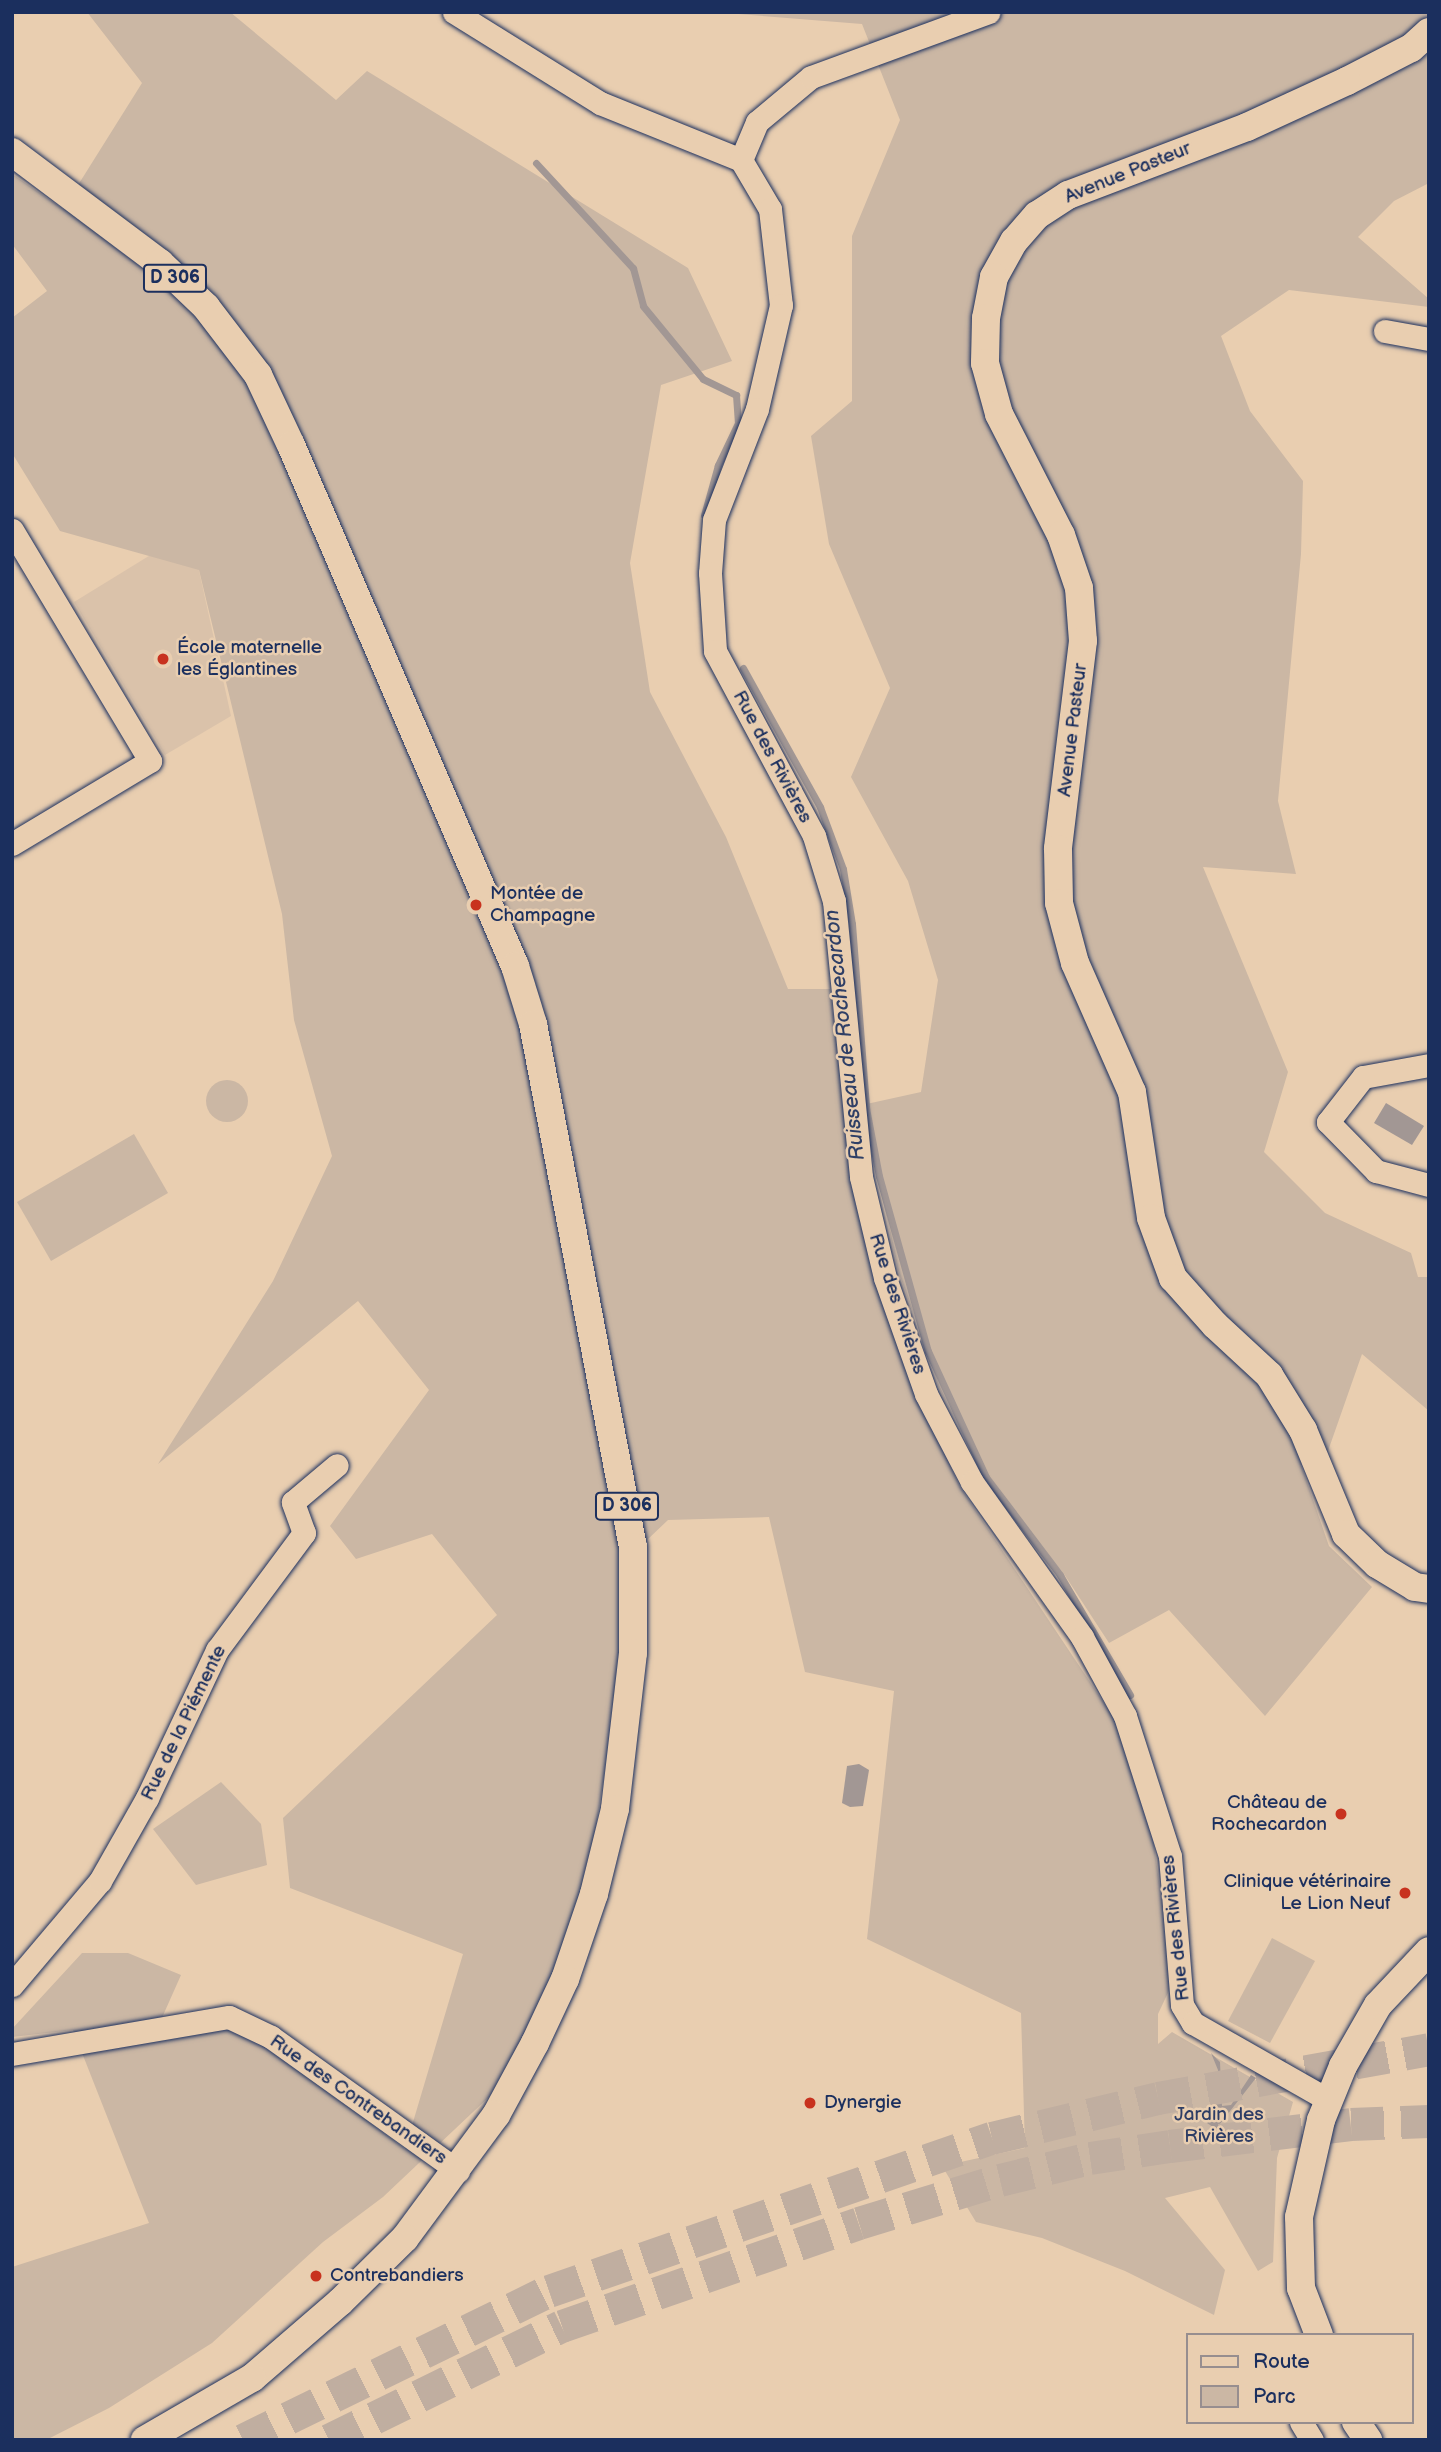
<!DOCTYPE html>
<meta charset="utf-8">
<style>
body{margin:0}
#map{position:relative;width:1441px;height:2452px;overflow:hidden;background:#e9ceb0;font-family:"Balsamiq Sans",sans-serif}
div>[style]{position:absolute}
.built>*{inset:0;background:#dac2aa}
.green>*{inset:0;background:#cbb7a4}
.round{border-radius:50%}
.water>*{inset:0;background:#a29794}
.stream>*{height:7px;margin:-3.5px;padding:0 3.5px;transform-origin:3.5px;border-radius:3.5px;background:#a29794}
.highway-tunnel>*{height:33px;margin-top:-16.5px;transform-origin:0;background:repeating-linear-gradient(90deg,#c0aea0 0 33px,transparent 0 50px)}
.roads{filter:drop-shadow(0 0 2px #1b2f5e) drop-shadow(0 0 2px #1b2f5e)}
.minor>*{height:23px;margin:-11.5px;padding:0 11.5px;transform-origin:11.5px;border-radius:11.5px;background:#e9ceb0}
.major>*{height:28px;margin:-14px;padding:0 14px;transform-origin:14px;border-radius:14px;background:#e9ceb0}
.dots>*{width:19px;height:19px;translate:-50% -50%;box-sizing:border-box;border:4px solid #e9ceb0;border-radius:50%}
span{translate:-50% -50%;white-space:nowrap;text-align:center;line-height:1.15;-webkit-text-stroke:5px #e9ceb0;paint-order:stroke}
.shield-label span{padding:2px 5px;background:#e9ceb0;border:2px solid;border-radius:5px;-webkit-text-stroke-width:0}
.shield-label{font-size:18px;color:#1b2f5e;font-weight:700}
.street-label{font-size:19px;color:#1b2f5e}
.poi-label{font-size:19px;color:#1b2f5e}
.left{translate:0 -50%;text-align:left}
.right{translate:-100% -50%;text-align:right}
.park-label{font-size:19px;color:#2d3d65}
.water-label{font-size:21px;color:#2f3f66;font-style:italic}
.frame{position:absolute;inset:0;border:14px solid #1b2f5e;pointer-events:none}
.legend{position:absolute;left:1186px;top:2333px;width:228px;height:91px;box-sizing:border-box;background:#e9ceb0;border:2px solid #978e8f;margin:0;padding:9px 12px;list-style:none;font-size:21px;color:#1b2f5e}
.legend li{display:flex;align-items:center;gap:14px;height:35px}
.legend b{width:35px;border:2px solid #978e8f}
</style>
<div id="map">
<div class="built">
<div style="clip-path:polygon(183px 535px,196px 557px,231px 716px,165px 755px,74px 602px)"></div>
</div>
<div class="green">
<div style="clip-path:polygon(87px 12px,230px 12px,336px 100px,367px 71px,688px 268px,732px 361px,661px 385px,630px 563px,650px 692px,726px 837px,788px 989px,830px 989px,852px 1177px,917px 1393px,960px 1487px,1116px 1721px,1151px 1824px,1173px 1982px,1158px 2014px,1158px 2044px,1172px 2032px,1293px 2102px,1277px 2158px,1273px 2262px,1258px 2271px,1210px 2187px,1165px 2198px,1225px 2270px,1214px 2315px,1125px 2271px,1042px 2238px,976px 2222px,942px 2166px,1025px 2148px,1021px 2013px,867px 1939px,894px 1691px,805px 1672px,769px 1517px,668px 1520px,626px 1560px,628px 1657px,612px 1724px,588px 1878px,554px 1980px,490px 2096px,383px 2197px,323px 2242px,212px 2343px,109px 2408px,46px 2440px,12px 2440px,12px 2267px,149px 2223px,73px 2030px,12px 2037px,12px 2029px,82px 1953px,128px 1953px,181px 1975px,161px 2020px,229px 2017px,405px 2149px,463px 1954px,290px 1888px,283px 1818px,497px 1615px,432px 1534px,356px 1559px,330px 1526px,429px 1390px,358px 1301px,158px 1464px,273px 1281px,332px 1156px,294px 1020px,282px 914px,199px 570px,60px 531px,12px 453px,12px 318px,47px 291px,12px 244px,12px 174px,63px 209px,142px 83px)"></div>
<div style="clip-path:polygon(713px 12px,1429px 12px,1429px 183px,1394px 201px,1358px 237px,1429px 299px,1429px 307px,1289px 290px,1221px 336px,1250px 411px,1303px 481px,1301px 554px,1278px 801px,1296px 874px,1203px 867px,1288px 1072px,1264px 1152px,1325px 1213px,1411px 1253px,1418px 1277px,1429px 1277px,1429px 1411px,1362px 1354px,1328px 1451px,1301px 1465px,1329px 1546px,1372px 1587px,1265px 1716px,1169px 1610px,1109px 1643px,1064px 1574px,984px 1479px,939px 1387px,898px 1270px,862px 1105px,921px 1092px,938px 980px,908px 881px,851px 777px,890px 688px,829px 544px,811px 436px,852px 401px,852px 236px,900px 120px,862px 24px)"></div>
<div class="round" style="left:206px;top:1080px;width:42px;height:42px"></div>
<div style="clip-path:polygon(134px 1134px,168px 1193px,51px 1261px,17px 1202px)"></div>
<div style="clip-path:polygon(221px 1782px,261px 1824px,267px 1865px,196px 1885px,153px 1829px)"></div>
<div style="clip-path:polygon(1272px 1938px,1315px 1961px,1270px 2043px,1228px 2021px)"></div>
</div>
<div class="water">
<div style="clip-path:polygon(1386px 1103px,1424px 1126px,1412px 1145px,1374px 1123px)"></div>
<div style="clip-path:polygon(859px 1764px,869px 1770px,863px 1806px,850px 1807px,842px 1803px,847px 1766px)"></div>
<div style="clip-path:polygon(1211px 2053px,1220px 2062px,1222px 2106px,1231px 2105px,1251px 2075px,1256px 2078px,1216px 2129px,1207px 2123px,1215px 2112px,1218px 2070px)"></div>
</div>
<div class="stream">
<div style="left:536px;top:163px;width:143px;rotate:47.3deg"></div>
<div style="left:633px;top:268px;width:39px;rotate:75deg"></div>
<div style="left:643px;top:306px;width:94px;rotate:50.6deg"></div>
<div style="left:703px;top:379px;width:37px;rotate:26deg"></div>
<div style="left:736px;top:395px;width:28px;rotate:86deg"></div>
<div style="left:738px;top:423px;width:47px;rotate:115.5deg"></div>
<div style="left:718px;top:465px;width:52px;rotate:105.6deg"></div>
<div style="left:743px;top:668px;width:159px;rotate:61deg"></div>
<div style="left:820px;top:807px;width:66px;rotate:69.6deg"></div>
<div style="left:843px;top:869px;width:56px;rotate:80.7deg"></div>
<div style="left:852px;top:924px;width:185px;rotate:85.6deg"></div>
<div style="left:866px;top:1108px;width:69px;rotate:79.2deg"></div>
<div style="left:879px;top:1176px;width:182px;rotate:74.4deg"></div>
<div style="left:928px;top:1351px;width:139px;rotate:65.3deg"></div>
<div style="left:986px;top:1477px;width:123px;rotate:52.9deg"></div>
<div style="left:1060px;top:1575px;width:139px;rotate:59.7deg"></div>
</div>
<div class="highway-tunnel">
<div style="left:243px;top:2440px;width:340px;rotate:-26deg"></div>
<div style="left:549px;top:2291px;width:469px;rotate:-19.1deg"></div>
<div style="left:992px;top:2138px;width:171px;rotate:-13.5deg"></div>
<div style="left:1158px;top:2098px;width:275px;rotate:-10.2deg"></div>
<div style="left:329px;top:2440px;width:259px;rotate:-26.1deg"></div>
<div style="left:562px;top:2326px;width:314px;rotate:-19.1deg"></div>
<div style="left:859px;top:2223px;width:147px;rotate:-17deg"></div>
<div style="left:1000px;top:2180px;width:93px;rotate:-13.7deg"></div>
<div style="left:1090px;top:2158px;width:81px;rotate:-8.5deg"></div>
<div style="left:1170px;top:2146px;width:182px;rotate:-6.9deg"></div>
<div style="left:1351px;top:2124px;width:78px;rotate:-2.2deg"></div>
</div>
<div class="roads">
<div class="minor">
<div style="left:454px;top:12px;width:172px;rotate:31.9deg"></div>
<div style="left:600px;top:103px;width:152px;rotate:22deg"></div>
<div style="left:741px;top:160px;width:57px;rotate:59.4deg"></div>
<div style="left:770px;top:209px;width:97px;rotate:83.5deg"></div>
<div style="left:781px;top:305px;width:107px;rotate:103deg"></div>
<div style="left:757px;top:409px;width:119px;rotate:111.2deg"></div>
<div style="left:714px;top:520px;width:53px;rotate:94.3deg"></div>
<div style="left:710px;top:573px;width:78px;rotate:86.3deg"></div>
<div style="left:715px;top:651px;width:210px;rotate:61.8deg"></div>
<div style="left:814px;top:836px;width:68px;rotate:72.9deg"></div>
<div style="left:834px;top:901px;width:277px;rotate:84.4deg"></div>
<div style="left:861px;top:1177px;width:104px;rotate:76.6deg"></div>
<div style="left:885px;top:1278px;width:123px;rotate:70.5deg"></div>
<div style="left:926px;top:1394px;width:99px;rotate:62.4deg"></div>
<div style="left:972px;top:1482px;width:190px;rotate:54.6deg"></div>
<div style="left:1082px;top:1637px;width:90px;rotate:61.4deg"></div>
<div style="left:1125px;top:1716px;width:147px;rotate:72.2deg"></div>
<div style="left:1170px;top:1856px;width:149px;rotate:85.4deg"></div>
<div style="left:1182px;top:2005px;width:21px;rotate:59deg"></div>
<div style="left:1193px;top:2023px;width:154px;rotate:29.6deg"></div>
<div style="left:741px;top:160px;width:41px;rotate:-67.2deg"></div>
<div style="left:757px;top:122px;width:70px;rotate:-39.8deg"></div>
<div style="left:811px;top:77px;width:189px;rotate:-20.1deg"></div>
<div style="left:1385px;top:331px;width:45px;rotate:10.3deg"></div>
<div style="left:12px;top:530px;width:269px;rotate:59.1deg"></div>
<div style="left:150px;top:761px;width:161px;rotate:149deg"></div>
<div style="left:1429px;top:1065px;width:67px;rotate:169.7deg"></div>
<div style="left:1363px;top:1077px;width:57px;rotate:127.9deg"></div>
<div style="left:1328px;top:1122px;width:69px;rotate:45.6deg"></div>
<div style="left:1376px;top:1171px;width:55px;rotate:14.8deg"></div>
<div style="left:12px;top:1985px;width:136px;rotate:-49.8deg"></div>
<div style="left:100px;top:1881px;width:95px;rotate:-60.5deg"></div>
<div style="left:147px;top:1798px;width:164px;rotate:-64.7deg"></div>
<div style="left:217px;top:1650px;width:146px;rotate:-53.4deg"></div>
<div style="left:304px;top:1533px;width:33px;rotate:-110deg"></div>
<div style="left:293px;top:1502px;width:57px;rotate:-40.1deg"></div>
<div style="left:12px;top:2054px;width:220px;rotate:-9.7deg"></div>
<div style="left:229px;top:2017px;width:47px;rotate:25.5deg"></div>
<div style="left:271px;top:2037px;width:230px;rotate:35.6deg"></div>
<div style="left:1301px;top:2422px;width:21px;rotate:59deg"></div>
</div>
<div class="major">
<div style="left:1429px;top:32px;width:24px;rotate:138deg"></div>
<div style="left:1411px;top:48px;width:72px;rotate:152.7deg"></div>
<div style="left:1347px;top:81px;width:110px;rotate:155.3deg"></div>
<div style="left:1247px;top:127px;width:191px;rotate:159.2deg"></div>
<div style="left:1068px;top:195px;width:37px;rotate:147deg"></div>
<div style="left:1037px;top:215px;width:35px;rotate:131deg"></div>
<div style="left:1014px;top:241px;width:41px;rotate:119.1deg"></div>
<div style="left:994px;top:277px;width:42px;rotate:101deg"></div>
<div style="left:986px;top:318px;width:45px;rotate:91.3deg"></div>
<div style="left:985px;top:363px;width:53px;rotate:74.6deg"></div>
<div style="left:999px;top:414px;width:136px;rotate:62.9deg"></div>
<div style="left:1061px;top:535px;width:56px;rotate:71.2deg"></div>
<div style="left:1079px;top:588px;width:53px;rotate:85.7deg"></div>
<div style="left:1083px;top:641px;width:209px;rotate:96.9deg"></div>
<div style="left:1058px;top:849px;width:54px;rotate:88.9deg"></div>
<div style="left:1059px;top:903px;width:62px;rotate:75.1deg"></div>
<div style="left:1075px;top:963px;width:141px;rotate:66.2deg"></div>
<div style="left:1132px;top:1092px;width:127px;rotate:81.4deg"></div>
<div style="left:1151px;top:1218px;width:64px;rotate:69.9deg"></div>
<div style="left:1173px;top:1278px;width:63px;rotate:48.2deg"></div>
<div style="left:1215px;top:1325px;width:74px;rotate:42.8deg"></div>
<div style="left:1269px;top:1375px;width:65px;rotate:58.3deg"></div>
<div style="left:1303px;top:1430px;width:113px;rotate:67.5deg"></div>
<div style="left:1346px;top:1534px;width:43px;rotate:44.1deg"></div>
<div style="left:1377px;top:1564px;width:44px;rotate:31.2deg"></div>
<div style="left:1415px;top:1587px;width:14px;rotate:8deg"></div>
<div style="left:12px;top:152px;width:185px;rotate:36.9deg"></div>
<div style="left:160px;top:263px;width:64px;rotate:43.7deg"></div>
<div style="left:206px;top:307px;width:86px;rotate:52.6deg"></div>
<div style="left:258px;top:375px;width:77px;rotate:64.8deg"></div>
<div style="left:291px;top:445px;width:567px;rotate:66.74deg"></div>
<div style="left:515px;top:966px;width:61px;rotate:72.8deg"></div>
<div style="left:533px;top:1024px;width:532px;rotate:79.18deg"></div>
<div style="left:633px;top:1547px;width:106px;rotate:90deg"></div>
<div style="left:633px;top:1653px;width:157px;rotate:96.6deg"></div>
<div style="left:615px;top:1809px;width:88px;rotate:103.9deg"></div>
<div style="left:594px;top:1894px;width:90px;rotate:108.8deg"></div>
<div style="left:565px;top:1979px;width:71px;rotate:115.1deg"></div>
<div style="left:535px;top:2043px;width:82px;rotate:118.4deg"></div>
<div style="left:496px;top:2115px;width:153px;rotate:126.5deg"></div>
<div style="left:405px;top:2238px;width:91px;rotate:135.4deg"></div>
<div style="left:340px;top:2302px;width:116px;rotate:139.2deg"></div>
<div style="left:252px;top:2378px;width:124px;rotate:149.9deg"></div>
<div style="left:1319px;top:2335px;width:50px;rotate:-111deg"></div>
<div style="left:1301px;top:2288px;width:71px;rotate:-91.6deg"></div>
<div style="left:1299px;top:2217px;width:99px;rotate:-77.2deg"></div>
<div style="left:1321px;top:2120px;width:58px;rotate:-67.8deg"></div>
<div style="left:1343px;top:2066px;width:70px;rotate:-60.2deg"></div>
<div style="left:1378px;top:2005px;width:74px;rotate:-46.6deg"></div>
<div style="left:1356px;top:2422px;width:22px;rotate:56deg"></div>
</div>
</div>
<div class="dots">
<div style="left:163px;top:659px;background:#c8321e"></div>
<div style="left:476px;top:905px;background:#c8321e"></div>
<div style="left:1341px;top:1814px;background:#c8321e"></div>
<div style="left:1405px;top:1893px;background:#c8321e"></div>
<div style="left:810px;top:2103px;background:#c8321e"></div>
<div style="left:316px;top:2276px;background:#c8321e"></div>
</div>
<div class="shield-label">
<span style="left:175px;top:278px">D 306</span>
<span style="left:627px;top:1506px">D 306</span>
</div>
<div class="street-label">
<span style="left:1128px;top:173px;rotate:-22deg">Avenue Pasteur</span>
<span style="left:1073px;top:730px;rotate:-83deg">Avenue Pasteur</span>
<span style="left:772px;top:757px;rotate:62deg">Rue des Rivières</span>
<span style="left:897px;top:1304px;rotate:72deg">Rue des Rivières</span>
<span style="left:184px;top:1723px;rotate:-64deg">Rue de la Piémente</span>
<span style="left:1176px;top:1928px;rotate:-96deg">Rue des Rivières</span>
<span style="left:358px;top:2100px;rotate:35deg">Rue des Contrebandiers</span>
</div>
<div class="poi-label">
<span class="left" style="left:177px;top:659px">École maternelle<br>les Églantines</span>
<span class="left" style="left:490px;top:905px">Montée de<br>Champagne</span>
<span class="right" style="left:1327px;top:1814px">Château de<br>Rochecardon</span>
<span class="right" style="left:1391px;top:1893px">Clinique vétérinaire<br>Le Lion Neuf</span>
<span class="left" style="left:824px;top:2103px">Dynergie</span>
<span class="left" style="left:330px;top:2276px">Contrebandiers</span>
</div>
<div class="park-label">
<span style="left:1219px;top:2126px">Jardin des<br>Rivières</span>
</div>
<div class="water-label">
<span style="left:845px;top:1035px;rotate:-96deg">Ruisseau de Rochecardon</span>
</div>
<div class="frame"></div>
<ul class="legend">
<li><b style="height:9px;background:#e9ceb0"></b>Route</li>
<li><b style="height:19px;background:#cbb7a4"></b>Parc</li>
</ul>
</div>
